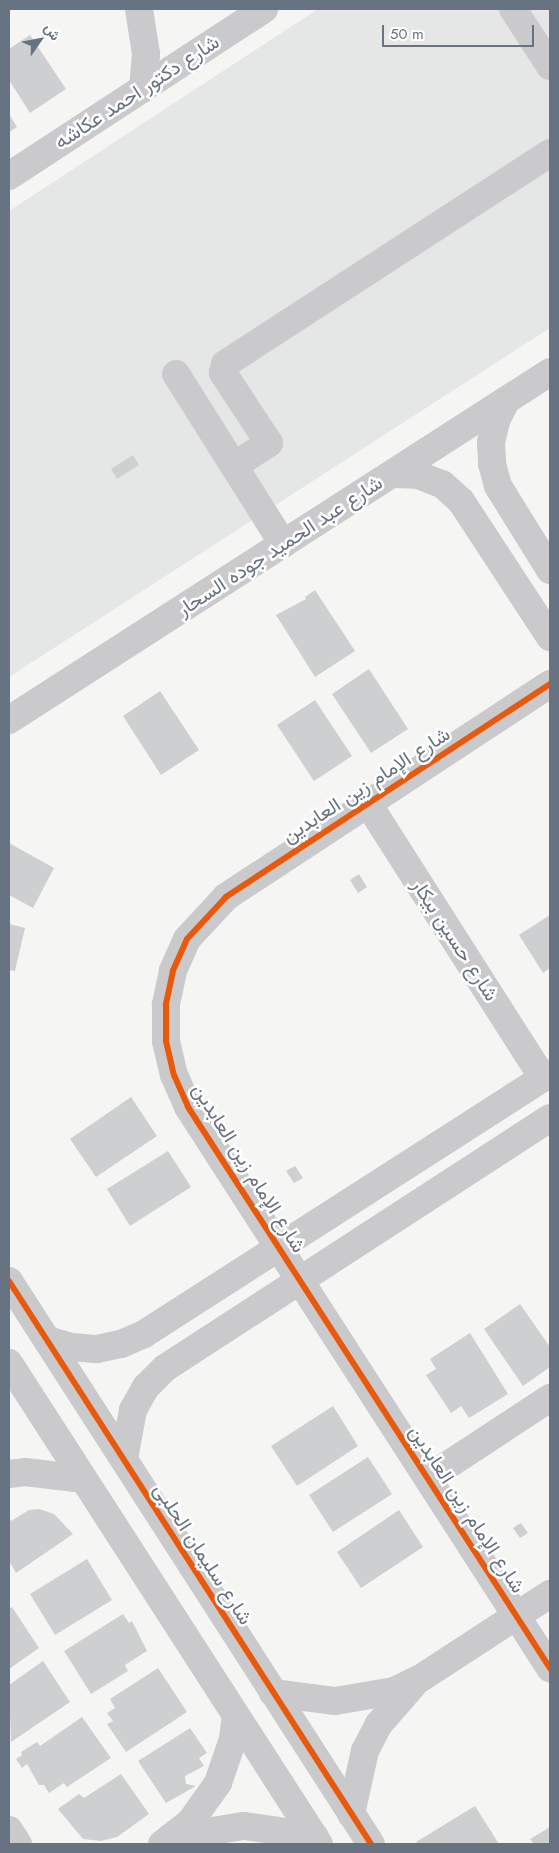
<!DOCTYPE html>
<meta charset="utf-8">
<style>
body{margin:0}
#map{position:relative;width:559px;height:1853px;overflow:hidden;background:#f5f5f4;font-family:Jost,Vazirmatn,sans-serif}
div>[style]{position:absolute}
.built>*{inset:0;background:#e5e7e7}
.building>*{inset:0;background:#cecfd0}
.minor>*{height:28px;margin:-14px;padding:0 14px;transform-origin:14px;border-radius:14px;background:#cacacc}
.cycleway>*{height:6px;margin:-3px;padding:0 3px;transform-origin:3px;border-radius:3px;background:#e8590c}
span{translate:-50% -50%;white-space:nowrap;text-align:center;line-height:1.15;-webkit-text-stroke:5px #fff;paint-order:stroke}
.street-label{font-size:20px;color:#687382}
.frame{position:absolute;inset:0;border:10px solid #687382;pointer-events:none}
.north{position:absolute;left:15px;top:15px;width:50px;height:50px;-webkit-text-stroke:4px #fff;paint-order:stroke;rotate:57deg;font-size:14px;font-weight:700;line-height:20px;text-align:center;color:#687382}
.north::after{content:'';display:block;margin:auto;width:18px;height:22px;background:#687382;clip-path:polygon(50% 0,100% 100%,50% 72%,0 100%)}
.scale{position:absolute;left:382px;top:25px;width:152px;height:22px;box-sizing:border-box;border:2px solid #687382;border-top:0;padding-left:6px;font-size:15px;line-height:18px;white-space:nowrap;color:#687382;-webkit-text-stroke:4px #fff;paint-order:stroke}
</style>
<div id="map">
<div class="built">
<div style="clip-path:polygon(318px 9px,550px 9px,550px 328px,9px 677px,9px 211px)"></div>
</div>
<div class="building">
<div style="clip-path:polygon(30px 35px,66px 89px,30px 113px,9px 80px,9px 49px)"></div>
<div style="clip-path:polygon(9px 114px,17px 127px,9px 132px)"></div>
<div style="clip-path:polygon(133px 455px,139px 465px,117px 479px,111px 469px)"></div>
<div style="clip-path:polygon(315px 590px,355px 651px,315px 677px,276px 615px,306px 599px,305px 597px)"></div>
<div style="clip-path:polygon(369px 669px,408px 729px,371px 753px,332px 694px)"></div>
<div style="clip-path:polygon(160px 691px,199px 750px,161px 775px,123px 716px)"></div>
<div style="clip-path:polygon(315px 700px,352px 756px,314px 781px,277px 725px)"></div>
<div style="clip-path:polygon(9px 843px,54px 868px,33px 908px,9px 895px)"></div>
<div style="clip-path:polygon(359px 874px,367px 887px,358px 893px,350px 880px)"></div>
<div style="clip-path:polygon(550px 915px,550px 968px,543px 973px,519px 935px)"></div>
<div style="clip-path:polygon(9px 924px,25px 928px,15px 971px,9px 970px)"></div>
<div style="clip-path:polygon(131px 1097px,157px 1136px,96px 1177px,70px 1139px)"></div>
<div style="clip-path:polygon(168px 1151px,191px 1187px,130px 1226px,107px 1189px)"></div>
<div style="clip-path:polygon(295px 1166px,303px 1178px,294px 1183px,286px 1171px)"></div>
<div style="clip-path:polygon(520px 1304px,550px 1347px,550px 1367px,523px 1386px,484px 1329px)"></div>
<div style="clip-path:polygon(470px 1333px,508px 1394px,469px 1418px,461px 1406px,451px 1413px,426px 1375px,436px 1369px,430px 1359px)"></div>
<div style="clip-path:polygon(333px 1406px,358px 1446px,297px 1486px,271px 1446px)"></div>
<div style="clip-path:polygon(368px 1457px,392px 1494px,333px 1532px,309px 1495px)"></div>
<div style="clip-path:polygon(39px 1509px,54px 1514px,73px 1534px,16px 1573px,9px 1561px,9px 1518px,11px 1521px,29px 1510px)"></div>
<div style="clip-path:polygon(399px 1510px,423px 1547px,361px 1588px,337px 1552px)"></div>
<div style="clip-path:polygon(521px 1523px,528px 1533px,520px 1538px,513px 1528px)"></div>
<div style="clip-path:polygon(87px 1559px,112px 1600px,55px 1635px,30px 1594px)"></div>
<div style="clip-path:polygon(12px 1607px,39px 1648px,9px 1669px,9px 1609px)"></div>
<div style="clip-path:polygon(123px 1614px,129px 1623px,132px 1621px,147px 1651px,125px 1665px,128px 1671px,91px 1694px,64px 1651px)"></div>
<div style="clip-path:polygon(43px 1661px,70px 1702px,11px 1742px,9px 1685px)"></div>
<div style="clip-path:polygon(158px 1668px,187px 1712px,126px 1752px,107px 1724px,113px 1721px,107px 1713px,115px 1708px,110px 1699px)"></div>
<div style="clip-path:polygon(82px 1717px,111px 1758px,67px 1787px,64px 1783px,49px 1793px,44px 1785px,39px 1785px,27px 1764px,22px 1768px,16px 1759px,22px 1755px,21px 1752px,37px 1742px,40px 1746px)"></div>
<div style="clip-path:polygon(190px 1728px,207px 1753px,199px 1758px,204px 1766px,185px 1776px,186px 1784px,196px 1786px,166px 1803px,138px 1761px)"></div>
<div style="clip-path:polygon(121px 1774px,149px 1814px,117px 1837px,101px 1841px,83px 1839px,58px 1809px,79px 1794px,84px 1798px)"></div>
<div style="clip-path:polygon(475px 1806px,499px 1844px,418px 1844px,416px 1842px)"></div>
<div style="clip-path:polygon(550px 1827px,550px 1844px,534px 1844px,530px 1839px)"></div>
</div>
<div class="minor">
<div style="left:139px;top:9px;width:46px;rotate:81.2deg"></div>
<div style="left:146px;top:54px;width:35px;rotate:95deg"></div>
<div style="left:513px;top:9px;width:68px;rotate:57deg"></div>
<div style="left:9px;top:176px;width:305px;rotate:-33.2deg"></div>
<div style="left:176px;top:374px;width:201px;rotate:57.8deg"></div>
<div style="left:506px;top:401px;width:22px;rotate:117deg"></div>
<div style="left:496px;top:421px;width:22px;rotate:103deg"></div>
<div style="left:491px;top:442px;width:22px;rotate:87deg"></div>
<div style="left:492px;top:464px;width:23px;rotate:75deg"></div>
<div style="left:498px;top:486px;width:99px;rotate:58.2deg"></div>
<div style="left:234px;top:466px;width:42px;rotate:-33.3deg"></div>
<div style="left:269px;top:443px;width:84px;rotate:-123.3deg"></div>
<div style="left:223px;top:373px;width:9px;rotate:-77deg"></div>
<div style="left:225px;top:364px;width:387px;rotate:-33deg"></div>
<div style="left:393px;top:474px;width:25px;rotate:2deg"></div>
<div style="left:418px;top:475px;width:26px;rotate:21deg"></div>
<div style="left:442px;top:484px;width:25px;rotate:42deg"></div>
<div style="left:461px;top:501px;width:163px;rotate:56.8deg"></div>
<div style="left:550px;top:684px;width:388px;rotate:146.7deg"></div>
<div style="left:226px;top:897px;width:57px;rotate:132.9deg"></div>
<div style="left:187px;top:939px;width:35px;rotate:114deg"></div>
<div style="left:173px;top:971px;width:35px;rotate:102deg"></div>
<div style="left:166px;top:1005px;width:36px;rotate:90deg"></div>
<div style="left:166px;top:1041px;width:35px;rotate:77deg"></div>
<div style="left:174px;top:1075px;width:35px;rotate:66deg"></div>
<div style="left:188px;top:1107px;width:668px;rotate:57.17deg"></div>
<div style="left:9px;top:720px;width:643px;rotate:-32.75deg"></div>
<div style="left:367px;top:802px;width:327px;rotate:57.5deg"></div>
<div style="left:9px;top:1281px;width:669px;rotate:57.26deg"></div>
<div style="left:47px;top:1340px;width:26px;rotate:16deg"></div>
<div style="left:72px;top:1347px;width:25px;rotate:5deg"></div>
<div style="left:97px;top:1349px;width:25px;rotate:-12deg"></div>
<div style="left:121px;top:1344px;width:25px;rotate:-23deg"></div>
<div style="left:144px;top:1334px;width:483px;rotate:-32.7deg"></div>
<div style="left:9px;top:1363px;width:572px;rotate:57.2deg"></div>
<div style="left:124px;top:1459px;width:50px;rotate:-79.6deg"></div>
<div style="left:133px;top:1410px;width:26px;rotate:-61deg"></div>
<div style="left:146px;top:1387px;width:27px;rotate:-45deg"></div>
<div style="left:165px;top:1368px;width:459px;rotate:-33deg"></div>
<div style="left:9px;top:1474px;width:16px;rotate:-7deg"></div>
<div style="left:25px;top:1472px;width:59px;rotate:6.8deg"></div>
<div style="left:428px;top:1478px;width:146px;rotate:-33.3deg"></div>
<div style="left:273px;top:1693px;width:63px;rotate:7.4deg"></div>
<div style="left:335px;top:1701px;width:60px;rotate:-9.6deg"></div>
<div style="left:394px;top:1691px;width:30px;rotate:-26deg"></div>
<div style="left:421px;top:1678px;width:154px;rotate:-33.1deg"></div>
<div style="left:351px;top:1814px;width:65px;rotate:-77.5deg"></div>
<div style="left:365px;top:1751px;width:30px;rotate:-63deg"></div>
<div style="left:379px;top:1724px;width:52px;rotate:-48.9deg"></div>
<div style="left:9px;top:1830px;width:17px;rotate:57deg"></div>
<div style="left:175px;top:1837px;width:70px;rotate:-9.1deg"></div>
<div style="left:244px;top:1826px;width:71px;rotate:8.1deg"></div>
<div style="left:162px;top:1844px;width:37px;rotate:-38deg"></div>
<div style="left:191px;top:1821px;width:47px;rotate:-54.6deg"></div>
<div style="left:218px;top:1783px;width:46px;rotate:-71.2deg"></div>
<div style="left:233px;top:1739px;width:23px;rotate:-83deg"></div>
</div>
<div class="cycleway">
<div style="left:550px;top:684px;width:388px;rotate:146.7deg"></div>
<div style="left:226px;top:897px;width:57px;rotate:132.9deg"></div>
<div style="left:187px;top:939px;width:35px;rotate:114deg"></div>
<div style="left:173px;top:971px;width:35px;rotate:102deg"></div>
<div style="left:166px;top:1005px;width:36px;rotate:90deg"></div>
<div style="left:166px;top:1041px;width:35px;rotate:77deg"></div>
<div style="left:174px;top:1075px;width:35px;rotate:66deg"></div>
<div style="left:188px;top:1107px;width:668px;rotate:57.17deg"></div>
<div style="left:9px;top:1281px;width:669px;rotate:57.26deg"></div>
</div>
<div class="street-label">
<span style="left:137px;top:92px;rotate:-33deg">شارع دكتور احمد عكاشه</span>
<span style="left:280px;top:546px;rotate:-33deg">شارع عبد الحميد جوده السحار</span>
<span style="left:366px;top:785px;rotate:-33deg">شارع الإمام زين العابدين</span>
<span style="left:455px;top:940px;rotate:57deg">شارع حسين بيكار</span>
<span style="left:249px;top:1168px;rotate:58deg">شارع الإمام زين العابدين</span>
<span style="left:467px;top:1509px;rotate:57deg">شارع الإمام زين العابدين</span>
<span style="left:203px;top:1554px;rotate:57deg">شارع سليمان الحلبى</span>
</div>
<div class="frame"></div>
<div class="north">ش</div>
<div class="scale">50 m</div>
</div>
